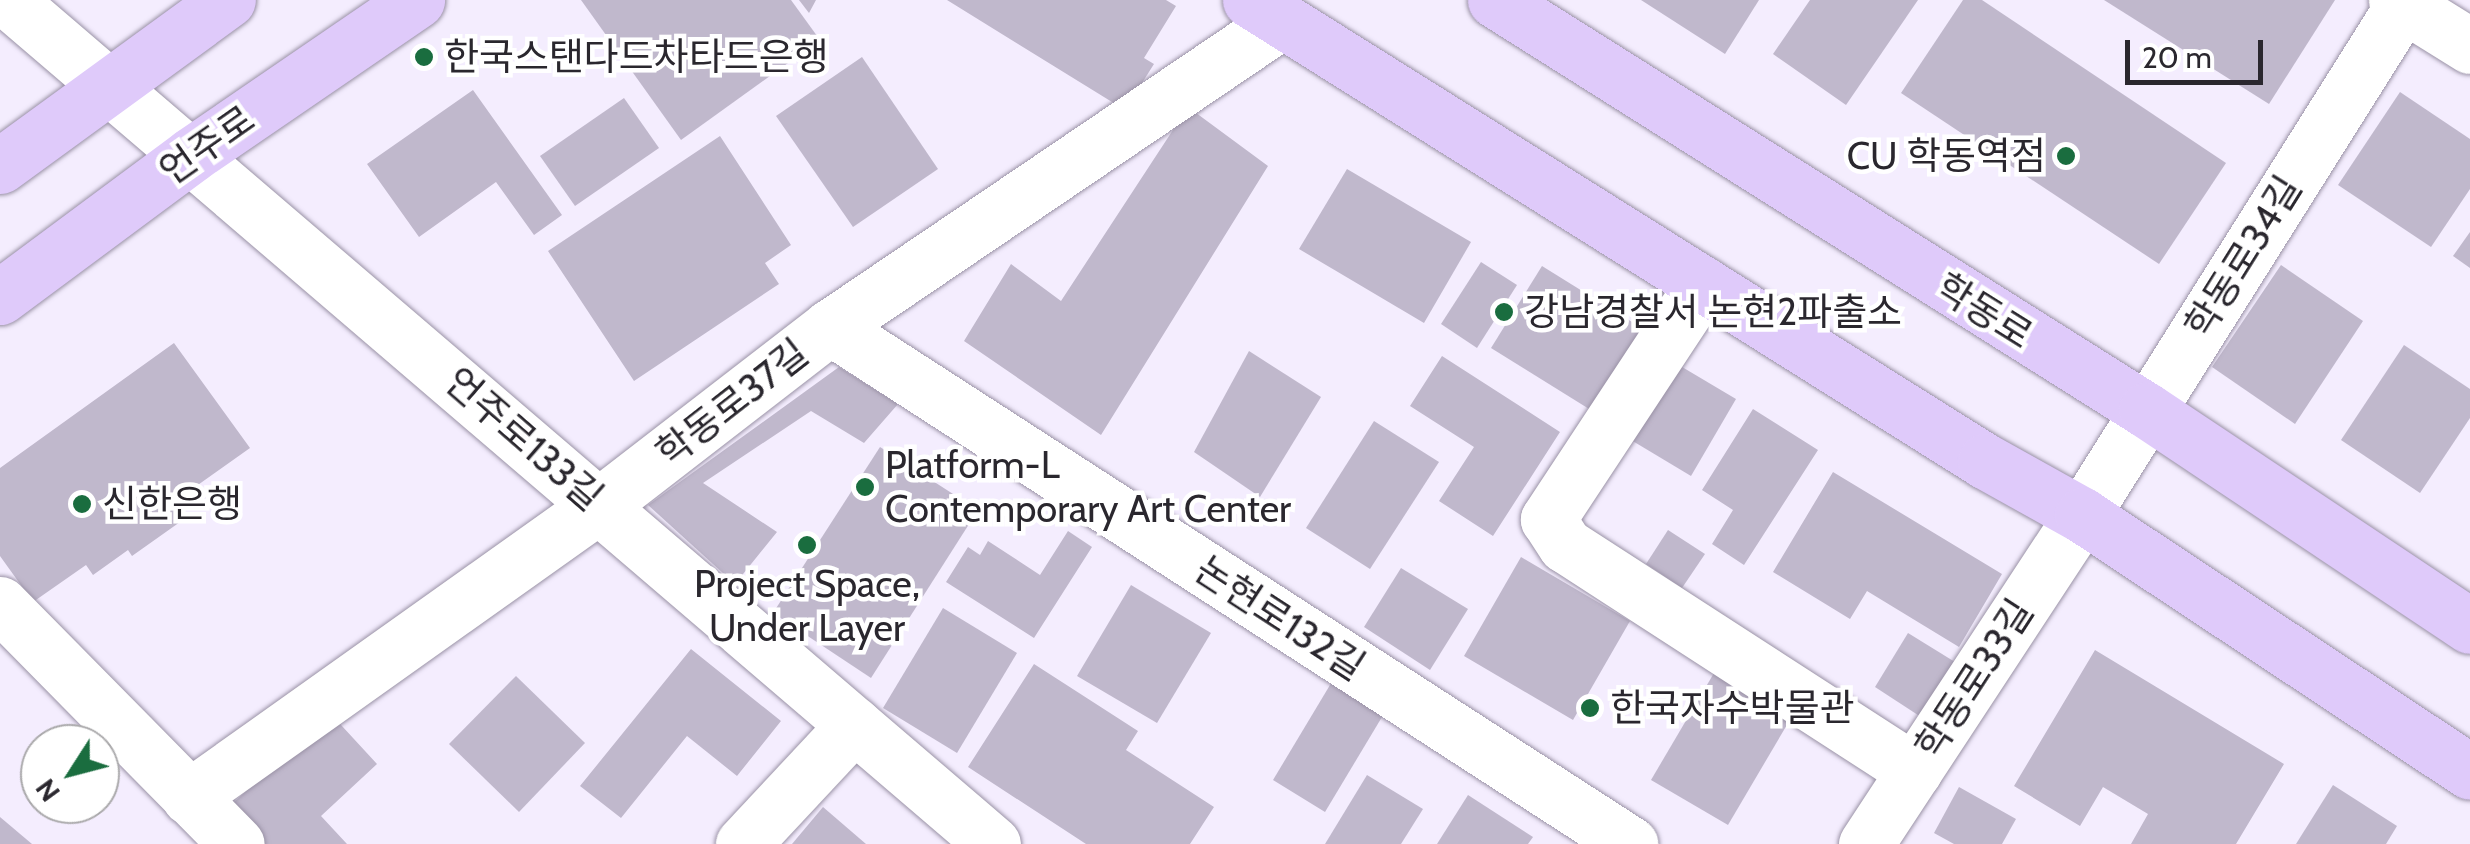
<!DOCTYPE html>
<meta charset="utf-8">
<style>
body{margin:0}
#map{position:relative;width:2470px;height:844px;overflow:hidden;background:#f4edfe;font-family:Cabin,"Noto Sans KR",sans-serif}
div>[style]{position:absolute}
.building>*{inset:0;background:#c0b8cc}
.roads{filter:drop-shadow(0 0 2px #9a92a6) drop-shadow(0 0 2px #9a92a6)}
.minor>*{height:55px;margin:-27.5px;padding:0 27.5px;transform-origin:27.5px;border-radius:27.5px;background:#fff}
.major>*{height:55px;margin:-27.5px;padding:0 27.5px;transform-origin:27.5px;border-radius:27.5px;background:#dfcafa}
.dots>*{width:28px;height:28px;translate:-50% -50%;box-sizing:border-box;border:5px solid #fff;border-radius:50%}
span{translate:-50% -50%;white-space:nowrap;text-align:center;line-height:1.15;-webkit-text-stroke:9px #fff;paint-order:stroke}
.poi-label{font-size:38px;color:#2a272e}
.left{translate:0 -50%;text-align:left}
.right{translate:-100% -50%;text-align:right}
.street-label{font-size:38px;color:#2a272e}
.north{position:absolute;left:20px;top:724px;width:100px;height:100px;box-sizing:border-box;background:#fff;border:2px solid #aaa9ab;border-radius:50%;rotate:234deg;font-size:28px;font-weight:700;line-height:40px;text-align:center;color:#2a272e}
.north::after{content:'';display:block;margin:auto;width:35px;height:45px;background:#1a6d3f;clip-path:polygon(50% 0,100% 100%,50% 72%,0 100%)}
.scale{position:absolute;left:2125px;top:40px;width:138px;height:45px;box-sizing:border-box;border:5px solid #2a272e;border-top:0;padding-left:12px;font-size:30px;line-height:35px;white-space:nowrap;color:#2a272e;-webkit-text-stroke:8px #fff;paint-order:stroke}
</style>
<div id="map">
<div class="building">
<div style="clip-path:polygon(581px 0,791px 0,820px 40px,681px 140px)"></div>
<div style="clip-path:polygon(799px 0,816px 0,809px 13px)"></div>
<div style="clip-path:polygon(947px 0,1166px 0,1176px 6px,1144px 58px,1154px 64px,1125px 110px)"></div>
<div style="clip-path:polygon(1641px 0,1759px 0,1725px 54px)"></div>
<div style="clip-path:polygon(1810px 0,1918px 0,1846px 105px,1773px 54px)"></div>
<div style="clip-path:polygon(1963px 0,1982px 0,2226px 163px,2159px 264px,1901px 93px)"></div>
<div style="clip-path:polygon(2104px 0,2335px 0,2269px 104px)"></div>
<div style="clip-path:polygon(862px 57px,938px 169px,853px 227px,776px 116px)"></div>
<div style="clip-path:polygon(473px 90px,562px 215px,534px 235px,496px 182px,419px 237px,367px 164px)"></div>
<div style="clip-path:polygon(2400px 92px,2470px 139px,2470px 189px,2431px 247px,2338px 185px)"></div>
<div style="clip-path:polygon(624px 98px,659px 148px,575px 206px,540px 156px)"></div>
<div style="clip-path:polygon(1188px 107px,1268px 166px,1101px 435px,964px 341px,1011px 264px,1061px 301px)"></div>
<div style="clip-path:polygon(720px 136px,791px 245px,765px 263px,779px 284px,634px 381px,548px 251px)"></div>
<div style="clip-path:polygon(1347px 169px,1471px 242px,1424px 323px,1299px 249px)"></div>
<div style="clip-path:polygon(2470px 232px,2470px 268px,2453px 256px)"></div>
<div style="clip-path:polygon(1481px 262px,1517px 285px,1477px 348px,1441px 324px)"></div>
<div style="clip-path:polygon(2281px 265px,2363px 321px,2295px 424px,2212px 367px)"></div>
<div style="clip-path:polygon(1542px 266px,1653px 335px,1602px 417px,1491px 348px)"></div>
<div style="clip-path:polygon(174px 343px,250px 448px,195px 487px,201px 496px,175px 515px,180px 522px,132px 556px,128px 550px,93px 575px,86px 565px,33px 602px,0 556px,0 468px)"></div>
<div style="clip-path:polygon(2404px 345px,2470px 389px,2470px 418px,2420px 493px,2341px 440px)"></div>
<div style="clip-path:polygon(1249px 351px,1321px 397px,1260px 497px,1194px 452px)"></div>
<div style="clip-path:polygon(1442px 356px,1560px 432px,1493px 536px,1439px 501px,1474px 447px,1410px 406px)"></div>
<div style="clip-path:polygon(1677px 364px,1736px 399px,1691px 476px,1631px 440px)"></div>
<div style="clip-path:polygon(839px 367px,898px 404px,864px 443px,811px 411px,703px 483px,777px 532px,735px 584px,648px 505px)"></div>
<div style="clip-path:polygon(1753px 409px,1818px 450px,1744px 565px,1712px 544px,1733px 510px,1702px 490px)"></div>
<div style="clip-path:polygon(1374px 421px,1439px 462px,1370px 569px,1306px 528px)"></div>
<div style="clip-path:polygon(880px 447px,978px 510px,871px 678px,773px 613px)"></div>
<div style="clip-path:polygon(1833px 472px,2002px 574px,1959px 647px,1867px 591px,1850px 619px,1773px 572px)"></div>
<div style="clip-path:polygon(1668px 530px,1705px 554px,1682px 588px,1646px 564px)"></div>
<div style="clip-path:polygon(1068px 531px,1092px 547px,1034px 638px,946px 582px,968px 547px,980px 555px,988px 541px,1040px 575px)"></div>
<div style="clip-path:polygon(1521px 557px,1630px 621px,1573px 720px,1464px 656px)"></div>
<div style="clip-path:polygon(1401px 568px,1468px 609px,1430px 670px,1364px 627px)"></div>
<div style="clip-path:polygon(1131px 585px,1211px 633px,1157px 723px,1077px 676px)"></div>
<div style="clip-path:polygon(943px 608px,1017px 653px,957px 753px,883px 708px)"></div>
<div style="clip-path:polygon(1908px 633px,1955px 662px,1921px 717px,1875px 687px)"></div>
<div style="clip-path:polygon(691px 649px,781px 721px,737px 776px,687px 736px,621px 818px,580px 786px)"></div>
<div style="clip-path:polygon(2095px 650px,2284px 764px,2236px 844px,2131px 844px,2148px 814px,2103px 787px,2080px 826px,2014px 786px)"></div>
<div style="clip-path:polygon(1034px 664px,1138px 731px,1126px 750px,1214px 807px,1190px 844px,1086px 844px,968px 767px)"></div>
<div style="clip-path:polygon(1714px 673px,1791px 718px,1728px 825px,1651px 780px)"></div>
<div style="clip-path:polygon(516px 676px,585px 743px,519px 812px,449px 744px)"></div>
<div style="clip-path:polygon(1333px 680px,1385px 712px,1325px 812px,1273px 780px)"></div>
<div style="clip-path:polygon(330px 713px,377px 764px,321px 816px,347px 844px,265px 844px,230px 806px)"></div>
<div style="clip-path:polygon(1367px 775px,1423px 809px,1401px 844px,1325px 844px)"></div>
<div style="clip-path:polygon(2333px 785px,2397px 826px,2386px 844px,2296px 844px)"></div>
<div style="clip-path:polygon(1959px 787px,2016px 819px,2002px 844px,1954px 844px,1934px 833px)"></div>
<div style="clip-path:polygon(1468px 795px,1533px 837px,1528px 844px,1437px 844px)"></div>
<div style="clip-path:polygon(823px 807px,866px 844px,792px 844px)"></div>
<div style="clip-path:polygon(0 817px,32px 844px,0 844px)"></div>
</div>
<div class="roads">
<div class="minor">
<div style="left:8px;top:0;width:1297px;rotate:40.59deg"></div>
<div style="left:2396px;top:0;width:87px;rotate:31.9deg"></div>
<div style="left:1703px;top:284px;width:282px;rotate:123.4deg"></div>
<div style="left:1548px;top:519px;width:31px;rotate:57deg"></div>
<div style="left:1565px;top:545px;width:416px;rotate:32.9deg"></div>
<div style="left:830px;top:327px;width:953px;rotate:32.87deg"></div>
<div style="left:0;top:604px;width:337px;rotate:45.4deg"></div>
<div style="left:189px;top:797px;width:506px;rotate:-35.42deg"></div>
<div style="left:601px;top:504px;width:289px;rotate:-37.7deg"></div>
<div style="left:830px;top:327px;width:546px;rotate:-34.1deg"></div>
<div style="left:743px;top:844px;width:163px;rotate:-47deg"></div>
<div style="left:1866px;top:844px;width:394px;rotate:-56.7deg"></div>
<div style="left:2082px;top:515px;width:608px;rotate:-57.82deg"></div>
</div>
<div class="major">
<div style="left:1250px;top:0;width:868px;rotate:32.1deg"></div>
<div style="left:1985px;top:461px;width:111px;rotate:29.1deg"></div>
<div style="left:2082px;top:515px;width:465px;rotate:33.5deg"></div>
<div style="left:1495px;top:0;width:769px;rotate:32.2deg"></div>
<div style="left:2146px;top:410px;width:389px;rotate:33.7deg"></div>
<div style="left:0;top:166px;width:282px;rotate:-36.1deg"></div>
<div style="left:0;top:297px;width:238px;rotate:-36.6deg"></div>
<div style="left:191px;top:155px;width:274px;rotate:-34.4deg"></div>
</div>
</div>
<div class="dots">
<div style="left:424px;top:57px;background:#1a6d3f"></div>
<div style="left:2066px;top:156px;background:#1a6d3f"></div>
<div style="left:1504px;top:312px;background:#1a6d3f"></div>
<div style="left:865px;top:487px;background:#1a6d3f"></div>
<div style="left:82px;top:504px;background:#1a6d3f"></div>
<div style="left:807px;top:545px;background:#1a6d3f"></div>
<div style="left:1590px;top:708px;background:#1a6d3f"></div>
</div>
<div class="poi-label">
<span class="left" style="left:444px;top:57px">한국스탠다드차타드은행</span>
<span class="right" style="left:2046px;top:156px">CU 학동역점</span>
<span class="left" style="left:1524px;top:312px">강남경찰서 논현2파출소</span>
<span class="left" style="left:885px;top:487px">Platform-L<br>Contemporary Art Center</span>
<span class="left" style="left:102px;top:504px">신한은행</span>
<span style="left:807px;top:606px">Project Space,<br>Under Layer</span>
<span class="left" style="left:1610px;top:708px">한국자수박물관</span>
</div>
<div class="street-label">
<span style="left:207px;top:145px;rotate:-35deg">언주로</span>
<span style="left:2243px;top:257px;rotate:-58deg">학동로34길</span>
<span style="left:1984px;top:311px;rotate:32deg">학동로</span>
<span style="left:732px;top:403px;rotate:-38deg">학동로37길</span>
<span style="left:524px;top:439px;rotate:41deg">언주로133길</span>
<span style="left:1280px;top:618px;rotate:33deg">논현로132길</span>
<span style="left:1974px;top:679px;rotate:-57deg">학동로33길</span>
</div>
<div class="north">N</div>
<div class="scale">20 m</div>
</div>
